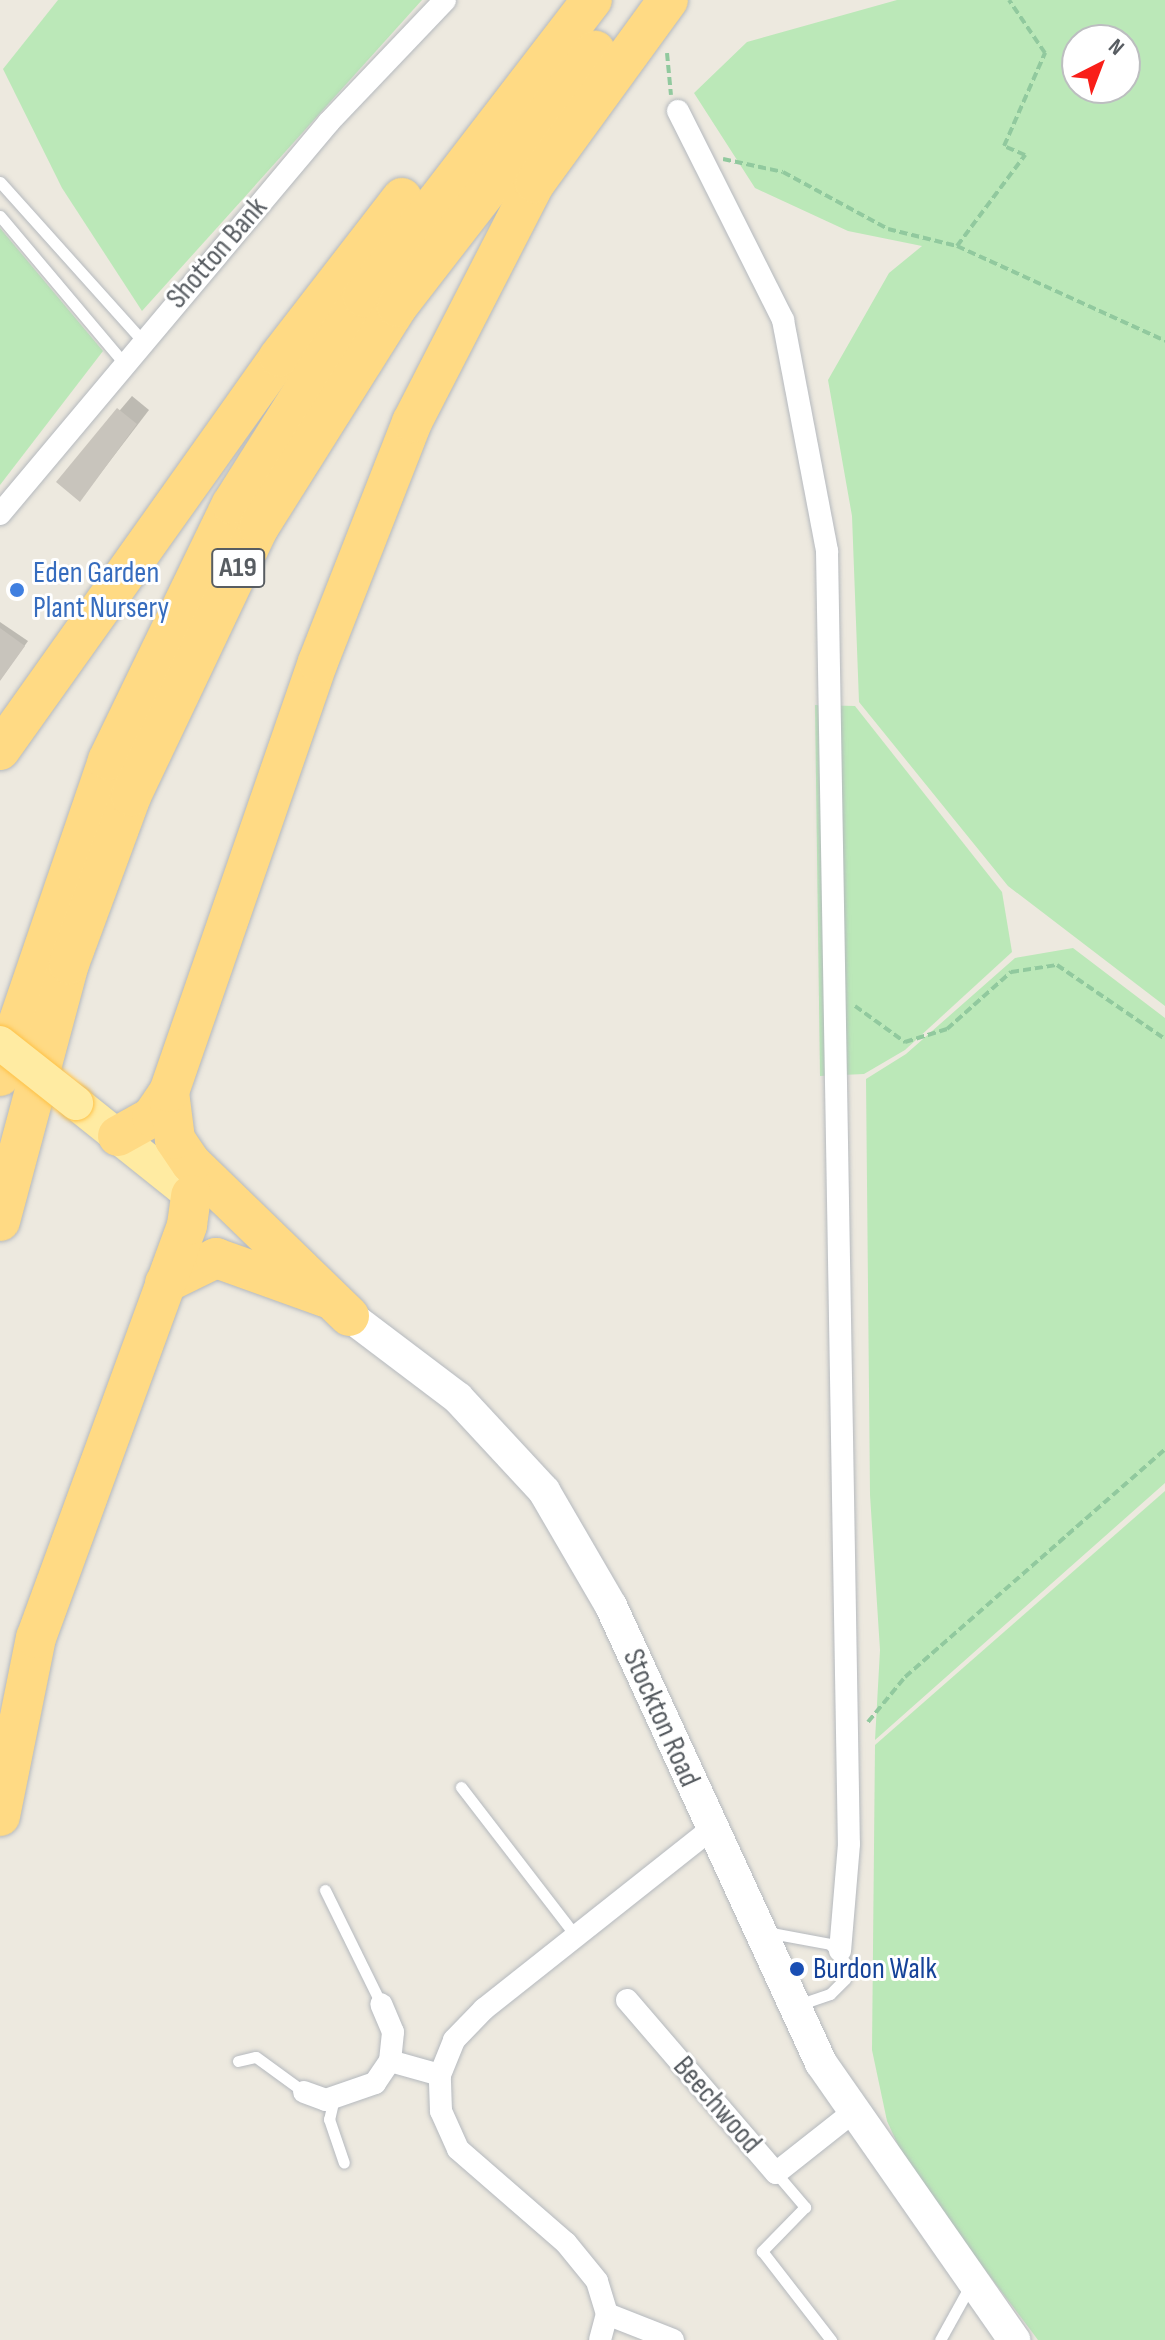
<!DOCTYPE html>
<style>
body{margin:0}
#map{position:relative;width:1165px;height:2340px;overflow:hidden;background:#ede9df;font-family:"Sofia Sans Condensed",sans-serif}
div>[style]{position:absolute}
.green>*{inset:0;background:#bbe8b8}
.shadow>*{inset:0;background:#0003}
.building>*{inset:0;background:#c8c4bc}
.path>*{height:4px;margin-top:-2px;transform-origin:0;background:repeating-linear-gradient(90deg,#91c99e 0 8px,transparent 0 12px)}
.roads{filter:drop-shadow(0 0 2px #b5b9be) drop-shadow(0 0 2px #b5b9be)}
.lane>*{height:11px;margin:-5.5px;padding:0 5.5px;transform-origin:5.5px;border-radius:5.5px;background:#fff}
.street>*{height:22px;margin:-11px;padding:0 11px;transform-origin:11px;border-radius:11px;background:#fff}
.secondary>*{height:32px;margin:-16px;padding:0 16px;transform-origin:16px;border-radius:16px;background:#fff}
.primary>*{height:34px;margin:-17px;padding:0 17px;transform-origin:17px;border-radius:17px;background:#ffeba2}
.highway>*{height:40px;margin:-20px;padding:0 20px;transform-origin:20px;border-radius:20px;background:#ffda84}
.bridges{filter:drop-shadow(0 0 2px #ffc247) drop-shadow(0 0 2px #ffc247)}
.primary-bridge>*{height:34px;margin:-17px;padding:0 17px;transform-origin:17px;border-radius:17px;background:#ffeba2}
.dots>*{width:22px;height:22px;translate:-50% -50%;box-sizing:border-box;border:4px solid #fff;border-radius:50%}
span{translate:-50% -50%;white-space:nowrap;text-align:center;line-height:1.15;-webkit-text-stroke:6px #fff;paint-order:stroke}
.shield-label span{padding:2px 6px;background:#fff;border:2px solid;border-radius:6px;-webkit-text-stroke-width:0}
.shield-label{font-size:28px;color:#585d62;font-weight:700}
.street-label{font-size:30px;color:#585d62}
.shop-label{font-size:30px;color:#366cbe}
.left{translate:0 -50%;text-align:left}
.transit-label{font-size:30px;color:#164399}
.north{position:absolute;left:1061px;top:24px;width:80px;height:80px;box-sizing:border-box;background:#fff;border:2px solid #bcbec0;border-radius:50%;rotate:42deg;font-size:22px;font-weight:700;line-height:32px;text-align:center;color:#585d62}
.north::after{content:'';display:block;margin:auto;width:28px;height:36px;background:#f91f19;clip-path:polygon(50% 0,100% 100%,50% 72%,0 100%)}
</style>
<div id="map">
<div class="green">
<div style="clip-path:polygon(58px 0,422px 0,142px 311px,62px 188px,3px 69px)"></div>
<div style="clip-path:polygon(evenodd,897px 0,1165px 0,1165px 1006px,1008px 886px,859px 702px,852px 516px,828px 380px,889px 273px,922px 246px,848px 231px,755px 188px,694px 93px,747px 42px,897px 0,1077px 40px,1125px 40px,1125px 88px,1077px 88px,1077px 40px)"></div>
<div style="clip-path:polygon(0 228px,103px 351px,0 485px)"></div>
<div style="clip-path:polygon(815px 705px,855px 706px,1002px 892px,1012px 952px,905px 1050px,864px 1074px,820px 1076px)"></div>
<div style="clip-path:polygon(1073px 948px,1165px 1018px,1165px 1483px,875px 1740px,880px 1650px,870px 1495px,866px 1079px,906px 1054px,1015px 958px)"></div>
<div style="clip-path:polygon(1165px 1491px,1165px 2340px,1038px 2340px,909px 2169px,887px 2121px,872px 2050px,875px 1745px)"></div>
</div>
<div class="shadow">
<div style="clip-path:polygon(132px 396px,149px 410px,80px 500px,59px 482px)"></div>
<div style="clip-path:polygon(0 622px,28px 641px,0 680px)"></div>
</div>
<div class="building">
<div style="clip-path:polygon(117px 408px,137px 424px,80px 502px,56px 482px)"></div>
<div style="clip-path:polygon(0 628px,25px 646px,0 681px)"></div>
</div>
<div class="path">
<div style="left:667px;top:53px;width:42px;rotate:84.6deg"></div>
<div style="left:723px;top:159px;width:61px;rotate:12.2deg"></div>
<div style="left:783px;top:172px;width:119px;rotate:28.5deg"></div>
<div style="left:888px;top:229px;width:71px;rotate:13.8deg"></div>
<div style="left:957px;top:246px;width:229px;rotate:24.5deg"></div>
<div style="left:957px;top:246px;width:114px;rotate:-53.2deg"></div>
<div style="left:1025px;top:155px;width:23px;rotate:-157deg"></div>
<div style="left:1004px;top:146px;width:102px;rotate:-66.2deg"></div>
<div style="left:1045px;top:53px;width:64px;rotate:-124.2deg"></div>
<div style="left:855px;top:1006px;width:62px;rotate:35.8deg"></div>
<div style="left:905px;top:1042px;width:44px;rotate:-17.2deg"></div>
<div style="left:947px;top:1029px;width:86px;rotate:-41.7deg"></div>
<div style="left:1011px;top:972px;width:47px;rotate:-8.7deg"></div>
<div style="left:1057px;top:965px;width:131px;rotate:34.4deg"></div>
<div style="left:868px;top:1722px;width:58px;rotate:-50.6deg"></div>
<div style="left:905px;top:1677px;width:346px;rotate:-41.2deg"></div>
</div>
<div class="roads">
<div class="lane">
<div style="left:0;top:182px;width:212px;rotate:48.1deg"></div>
<div style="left:0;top:216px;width:191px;rotate:49.9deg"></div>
<div style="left:461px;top:1787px;width:187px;rotate:52.4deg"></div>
<div style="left:325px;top:1890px;width:127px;rotate:63.8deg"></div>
<div style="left:766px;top:1932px;width:65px;rotate:10.6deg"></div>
<div style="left:830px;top:1944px;width:26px;rotate:51deg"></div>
<div style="left:846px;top:1964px;width:15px;rotate:94deg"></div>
<div style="left:845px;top:1979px;width:21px;rotate:135deg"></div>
<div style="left:830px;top:1994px;width:34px;rotate:161deg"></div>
<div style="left:238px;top:2061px;width:18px;rotate:-13deg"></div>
<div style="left:256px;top:2057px;width:59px;rotate:36.1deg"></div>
<div style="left:334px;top:2098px;width:22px;rotate:103deg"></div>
<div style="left:329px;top:2119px;width:46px;rotate:71.2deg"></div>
<div style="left:776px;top:2173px;width:45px;rotate:49.5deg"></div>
<div style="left:805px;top:2207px;width:62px;rotate:134.3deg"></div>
<div style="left:762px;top:2251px;width:113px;rotate:52.2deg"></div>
<div style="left:940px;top:2340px;width:64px;rotate:-61deg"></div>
</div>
<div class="street">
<div style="left:678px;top:111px;width:234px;rotate:63.3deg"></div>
<div style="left:783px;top:320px;width:235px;rotate:79.2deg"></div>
<div style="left:827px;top:551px;width:1293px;rotate:89.03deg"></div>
<div style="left:849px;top:1844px;width:107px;rotate:94.8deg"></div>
<div style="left:0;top:514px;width:512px;rotate:-49.99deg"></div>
<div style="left:329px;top:122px;width:168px;rotate:-46.4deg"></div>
<div style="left:627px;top:2000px;width:228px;rotate:49.3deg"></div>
<div style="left:776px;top:2173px;width:97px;rotate:-38.3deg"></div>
<div style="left:390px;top:2061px;width:52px;rotate:15.6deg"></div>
<div style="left:304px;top:2092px;width:23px;rotate:20deg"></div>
<div style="left:326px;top:2100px;width:52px;rotate:-19.1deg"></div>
<div style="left:375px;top:2083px;width:27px;rotate:-56deg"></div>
<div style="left:390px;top:2061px;width:29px;rotate:-84deg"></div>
<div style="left:393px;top:2032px;width:30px;rotate:-113deg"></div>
<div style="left:607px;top:2314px;width:71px;rotate:21.5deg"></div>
<div style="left:600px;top:2340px;width:27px;rotate:-75deg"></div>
<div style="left:607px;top:2314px;width:34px;rotate:-107deg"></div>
<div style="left:597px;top:2281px;width:49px;rotate:-129.2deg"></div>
<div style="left:566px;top:2243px;width:143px;rotate:-139deg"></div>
<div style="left:458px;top:2149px;width:42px;rotate:-114.1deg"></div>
<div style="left:441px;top:2111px;width:36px;rotate:-92deg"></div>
<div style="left:440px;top:2075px;width:38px;rotate:-68deg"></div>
<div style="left:454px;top:2040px;width:43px;rotate:-45.9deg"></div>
<div style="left:484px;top:2009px;width:288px;rotate:-38.4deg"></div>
</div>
<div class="secondary">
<div style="left:331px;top:1302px;width:159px;rotate:37.1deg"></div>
<div style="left:458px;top:1398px;width:127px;rotate:47.2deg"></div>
<div style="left:544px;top:1491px;width:133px;rotate:59.8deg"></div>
<div style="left:611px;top:1606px;width:503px;rotate:65.32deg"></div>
<div style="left:821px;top:2063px;width:338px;rotate:55.1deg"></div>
</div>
<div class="primary">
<div style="left:76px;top:1103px;width:147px;rotate:38.7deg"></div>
</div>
<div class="highway">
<div style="left:0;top:750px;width:482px;rotate:-54.6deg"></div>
<div style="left:279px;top:357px;width:201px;rotate:-52.3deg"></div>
<div style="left:0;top:1076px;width:334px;rotate:-71.1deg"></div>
<div style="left:108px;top:760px;width:284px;rotate:-64.2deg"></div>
<div style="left:232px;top:504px;width:245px;rotate:-57.7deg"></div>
<div style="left:363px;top:297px;width:375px;rotate:-52.4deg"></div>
<div style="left:118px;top:1136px;width:39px;rotate:-29deg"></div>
<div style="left:152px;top:1117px;width:30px;rotate:-56deg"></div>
<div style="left:0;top:1221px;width:266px;rotate:-75deg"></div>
<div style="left:69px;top:964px;width:179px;rotate:-69.7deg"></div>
<div style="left:131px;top:796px;width:298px;rotate:-64.6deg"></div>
<div style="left:259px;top:527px;width:260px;rotate:-57.9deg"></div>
<div style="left:397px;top:307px;width:324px;rotate:-52.3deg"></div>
<div style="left:165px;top:1283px;width:57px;rotate:-26.1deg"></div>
<div style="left:216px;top:1258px;width:116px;rotate:19.7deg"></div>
<div style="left:349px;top:1316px;width:220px;rotate:-135.9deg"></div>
<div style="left:191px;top:1163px;width:29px;rotate:-124deg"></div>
<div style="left:175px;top:1139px;width:47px;rotate:-97.3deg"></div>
<div style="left:169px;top:1092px;width:455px;rotate:-70.9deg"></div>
<div style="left:318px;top:662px;width:258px;rotate:-68.6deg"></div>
<div style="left:412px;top:422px;width:269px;rotate:-62.8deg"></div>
<div style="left:535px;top:183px;width:226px;rotate:-54deg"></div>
<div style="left:0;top:1816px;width:182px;rotate:-78.6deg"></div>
<div style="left:36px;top:1638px;width:440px;rotate:-69.9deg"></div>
<div style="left:187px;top:1225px;width:30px;rotate:-82deg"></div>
</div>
</div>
<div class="bridges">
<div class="primary-bridge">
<div style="left:0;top:1043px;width:97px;rotate:38.3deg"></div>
</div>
</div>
<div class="dots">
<div style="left:17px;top:590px;background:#3f7fe0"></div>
<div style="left:797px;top:1969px;background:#1a4fb4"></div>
</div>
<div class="shield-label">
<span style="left:238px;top:568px">A19</span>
</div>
<div class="street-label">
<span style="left:217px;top:253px;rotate:-49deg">Shotton Bank</span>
<span style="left:661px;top:1718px;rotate:66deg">Stockton Road</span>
<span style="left:717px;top:2105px;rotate:49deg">Beechwood</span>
</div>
<div class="shop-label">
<span class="left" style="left:33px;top:590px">Eden Garden<br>Plant Nursery</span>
</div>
<div class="transit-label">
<span class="left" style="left:813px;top:1969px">Burdon Walk</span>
</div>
<div class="north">N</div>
</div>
